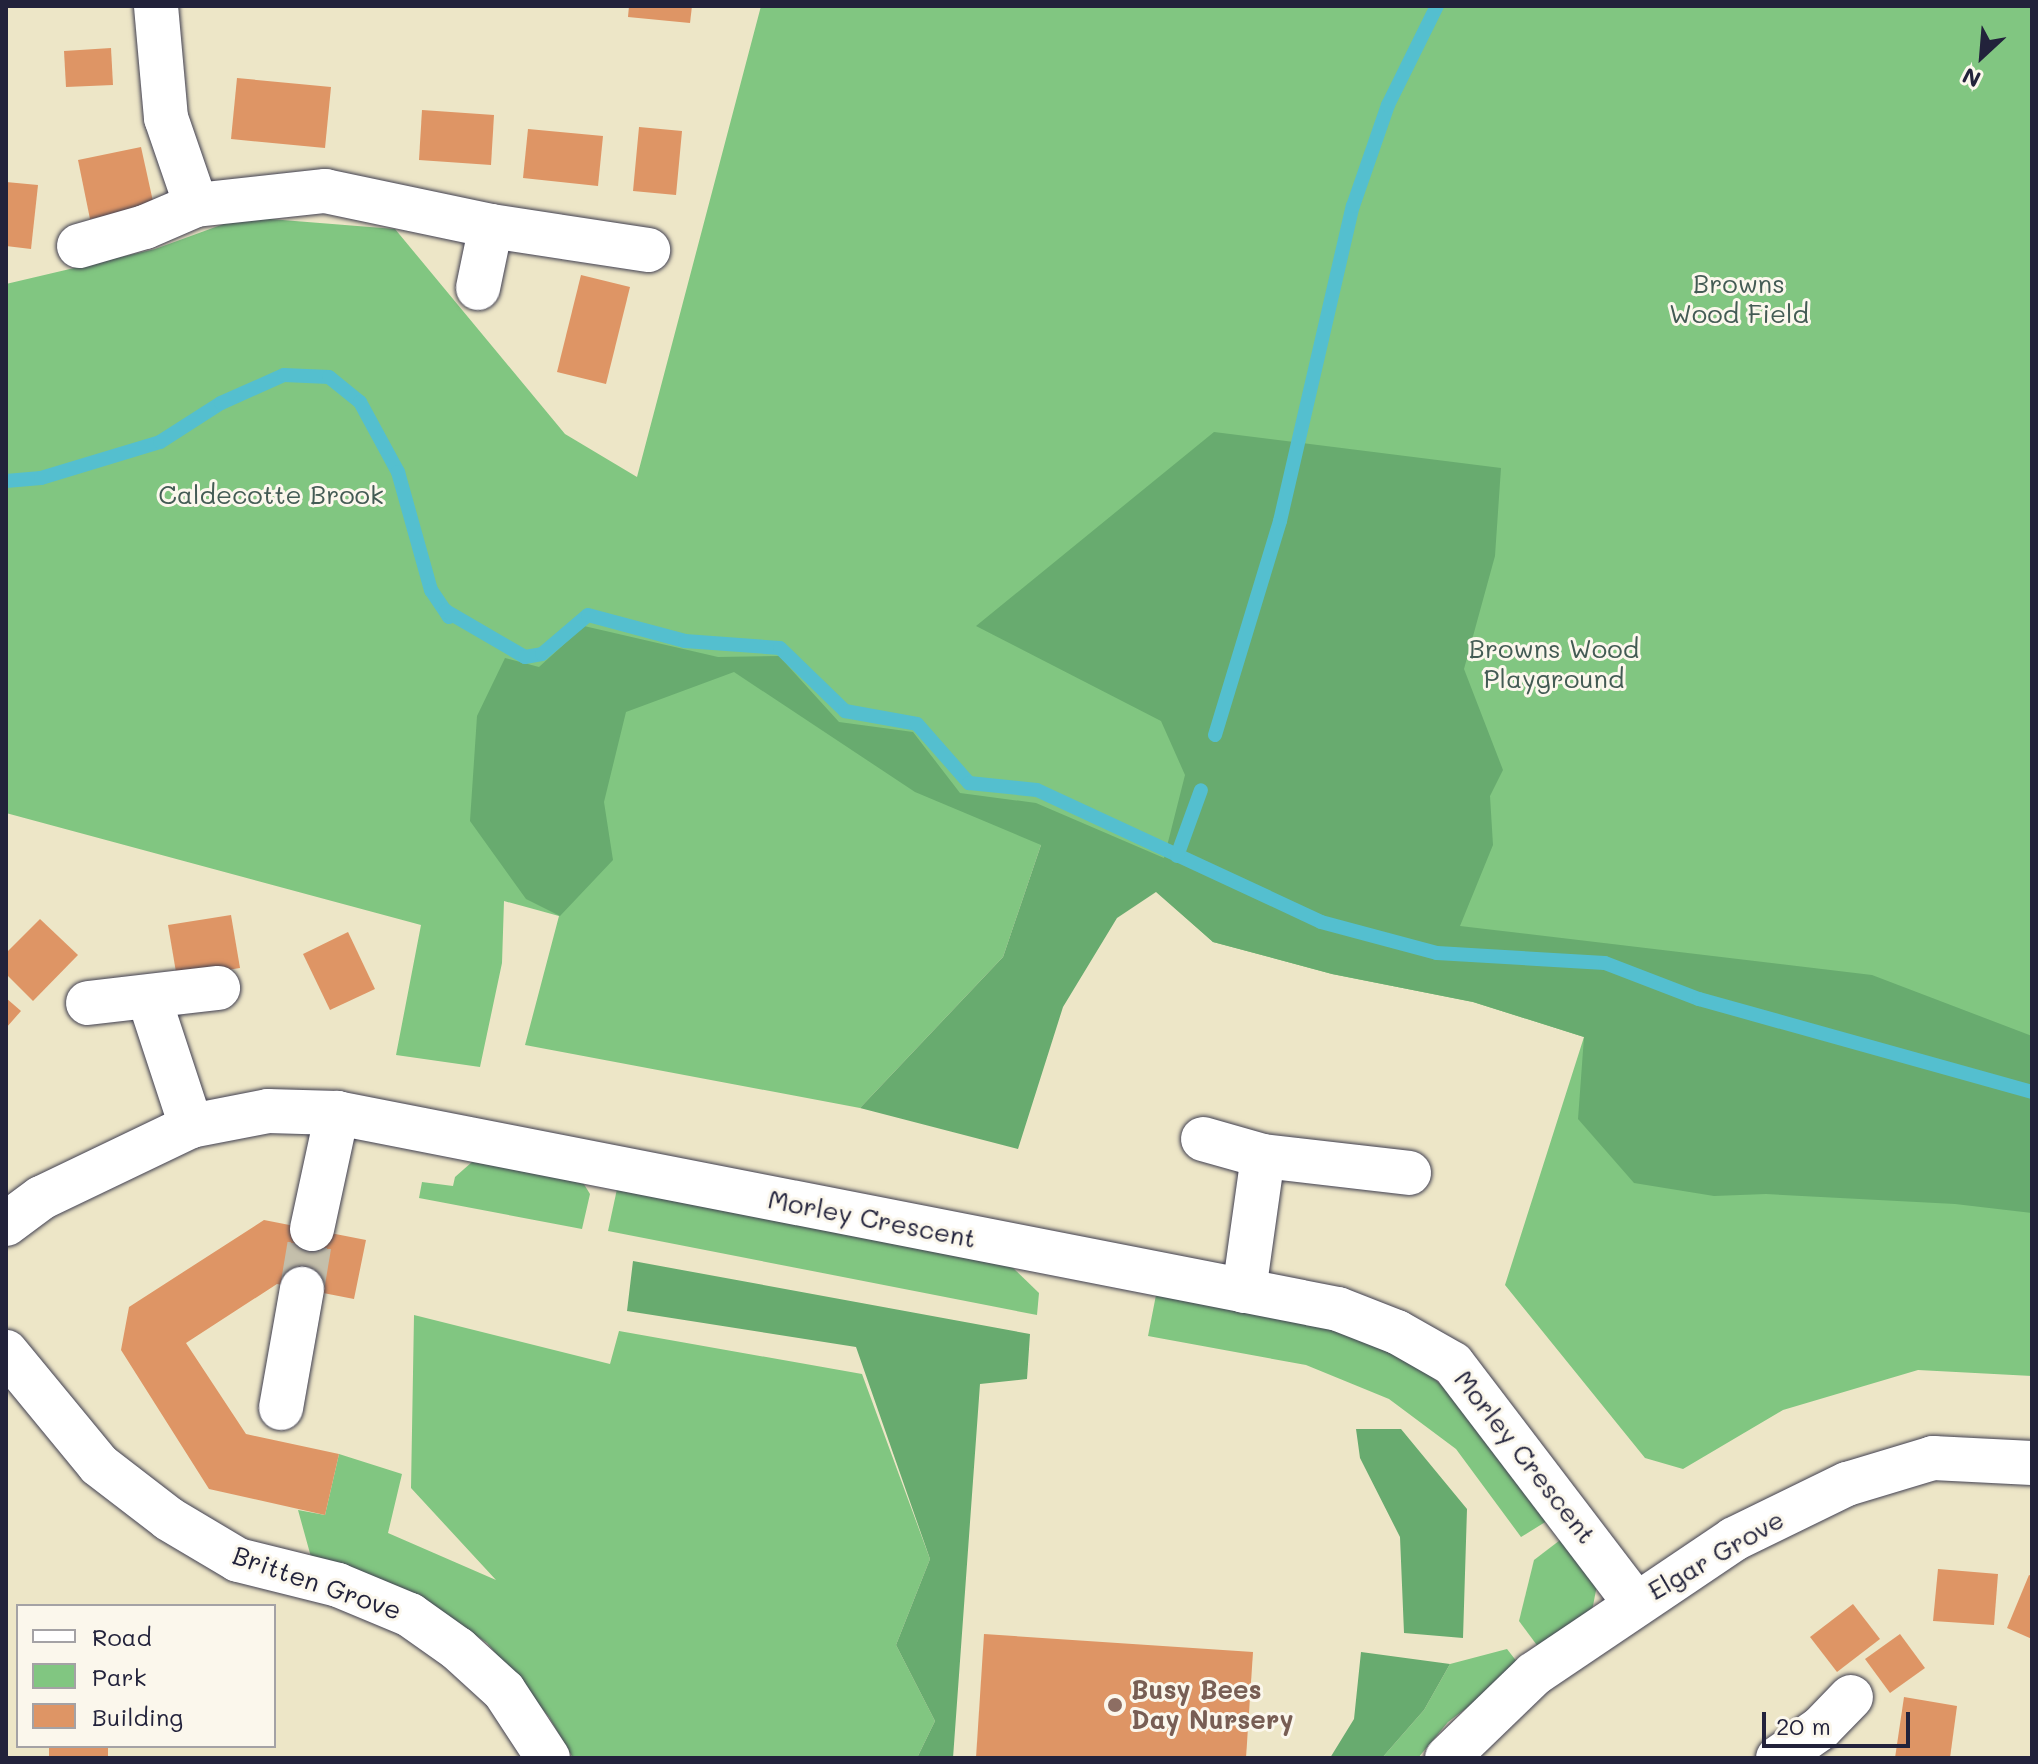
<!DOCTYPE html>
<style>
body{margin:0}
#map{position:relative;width:2038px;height:1764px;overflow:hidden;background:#ede6c7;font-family:Mali,sans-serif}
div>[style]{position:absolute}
.green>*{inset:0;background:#81c681}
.forest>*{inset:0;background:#68ab6f}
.stream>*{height:14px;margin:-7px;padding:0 7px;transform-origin:7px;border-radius:7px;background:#54bfcf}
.building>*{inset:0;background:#de9565}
.minor-tunnel>*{height:44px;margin-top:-22px;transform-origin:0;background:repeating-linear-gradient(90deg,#c4bfab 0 44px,transparent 0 66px)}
.roads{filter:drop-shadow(0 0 2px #403f50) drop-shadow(0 0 2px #403f50)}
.minor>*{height:44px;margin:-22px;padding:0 22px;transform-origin:22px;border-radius:22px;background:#fff}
.dots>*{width:22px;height:22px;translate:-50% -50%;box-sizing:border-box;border:4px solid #fbf7ec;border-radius:50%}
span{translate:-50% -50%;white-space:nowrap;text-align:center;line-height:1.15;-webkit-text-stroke:6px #fbf7ec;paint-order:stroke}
.park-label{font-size:26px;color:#435b54}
.street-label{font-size:26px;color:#22223b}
.education-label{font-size:26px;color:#785e54;font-weight:700}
.left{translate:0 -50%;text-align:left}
.frame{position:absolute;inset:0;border:8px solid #22223b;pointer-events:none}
.legend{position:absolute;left:16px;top:1604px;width:260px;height:144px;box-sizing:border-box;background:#fbf7ec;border:2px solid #a4a2a5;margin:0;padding:10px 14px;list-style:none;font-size:24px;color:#22223b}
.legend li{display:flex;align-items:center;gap:16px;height:40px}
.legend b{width:40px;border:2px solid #a4a2a5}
.north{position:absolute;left:1942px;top:16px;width:80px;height:80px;-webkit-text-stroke:6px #fbf7ec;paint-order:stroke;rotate:206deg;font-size:22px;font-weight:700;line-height:32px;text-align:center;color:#22223b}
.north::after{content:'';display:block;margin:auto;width:28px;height:36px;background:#22223b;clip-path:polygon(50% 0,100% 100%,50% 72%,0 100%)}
.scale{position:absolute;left:1762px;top:1712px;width:148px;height:36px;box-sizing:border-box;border:4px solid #22223b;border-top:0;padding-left:10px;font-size:24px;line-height:28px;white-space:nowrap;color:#22223b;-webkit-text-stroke:6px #fbf7ec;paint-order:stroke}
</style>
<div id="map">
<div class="green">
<div style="clip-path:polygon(761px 6px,2032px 6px,2032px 1376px,1918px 1370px,1783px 1410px,1683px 1469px,1645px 1458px,1505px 1285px,1584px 1037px,1473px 1002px,1332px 974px,1213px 942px,1156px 891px,1041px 845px,1003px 957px,860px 1108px,525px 1045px,559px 916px,504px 901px,502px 963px,480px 1067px,396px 1055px,421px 925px,6px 813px,6px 284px,155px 249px,243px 217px,395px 229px,565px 434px,637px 477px)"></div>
<div style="clip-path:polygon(472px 1162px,582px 1181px,590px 1194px,582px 1229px,419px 1198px,422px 1182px,453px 1186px,455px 1177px)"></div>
<div style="clip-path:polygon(617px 1189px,1012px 1267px,1039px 1293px,1037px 1315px,608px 1231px)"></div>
<div style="clip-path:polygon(1156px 1295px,1244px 1308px,1356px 1335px,1424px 1370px,1481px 1420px,1555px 1516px,1521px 1537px,1456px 1449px,1389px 1399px,1306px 1365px,1148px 1336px)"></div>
<div style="clip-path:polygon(414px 1315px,610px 1364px,619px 1331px,862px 1374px,930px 1559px,896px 1645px,935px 1721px,917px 1758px,573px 1758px,549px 1717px,487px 1643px,438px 1609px,311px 1557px,298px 1510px,325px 1515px,339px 1454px,402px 1474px,388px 1533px,496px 1580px,411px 1488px)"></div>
<div style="clip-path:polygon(1568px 1534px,1597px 1585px,1593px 1606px,1582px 1625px,1542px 1652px,1519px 1621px,1534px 1560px)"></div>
<div style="clip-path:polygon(1507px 1649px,1521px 1667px,1448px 1722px,1418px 1758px,1382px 1758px,1424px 1710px,1450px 1664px)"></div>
</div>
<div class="forest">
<div style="clip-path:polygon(1214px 432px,1501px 468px,1495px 556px,1464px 669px,1503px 770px,1490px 796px,1493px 845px,1460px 926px,1872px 975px,2032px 1036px,2032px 1213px,1955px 1204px,1766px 1194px,1714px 1196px,1634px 1183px,1578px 1119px,1584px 1037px,1473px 1002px,1332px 974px,1213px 942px,1156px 892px,1117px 918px,1063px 1007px,1018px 1149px,860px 1108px,1003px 957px,1041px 845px,915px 792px,734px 672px,626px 712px,604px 802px,613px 860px,560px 916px,526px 899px,470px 821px,477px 716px,505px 658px,539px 667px,584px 626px,718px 657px,779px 656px,839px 722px,913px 732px,960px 793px,1036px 803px,1164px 858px,1185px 775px,1161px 721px,976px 626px)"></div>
<div style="clip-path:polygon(633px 1261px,1030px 1334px,1027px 1379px,980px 1384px,953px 1758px,917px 1758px,935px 1721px,896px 1645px,930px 1559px,856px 1347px,627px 1311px)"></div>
<div style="clip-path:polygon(1356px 1429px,1401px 1429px,1467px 1509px,1463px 1638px,1404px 1633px,1400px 1537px,1360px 1458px)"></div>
<div style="clip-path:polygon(1361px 1652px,1450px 1664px,1424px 1710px,1382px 1758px,1330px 1758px,1354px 1719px)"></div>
</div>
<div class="stream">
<div style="left:6px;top:481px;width:35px;rotate:-5deg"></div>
<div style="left:41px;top:478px;width:124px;rotate:-16.8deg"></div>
<div style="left:160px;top:442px;width:72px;rotate:-32.6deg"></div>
<div style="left:221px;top:403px;width:69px;rotate:-24deg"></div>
<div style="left:284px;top:375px;width:45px;rotate:2.5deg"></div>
<div style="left:329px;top:377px;width:40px;rotate:39deg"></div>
<div style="left:360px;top:402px;width:80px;rotate:61.5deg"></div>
<div style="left:398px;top:472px;width:123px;rotate:74.4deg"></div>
<div style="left:431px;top:590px;width:32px;rotate:56deg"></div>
<div style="left:449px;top:617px;width:7px;rotate:-117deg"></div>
<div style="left:446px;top:611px;width:91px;rotate:30.2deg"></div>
<div style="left:525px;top:657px;width:17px;rotate:-10deg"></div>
<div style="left:542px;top:654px;width:60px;rotate:-40.3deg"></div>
<div style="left:588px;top:615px;width:100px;rotate:15deg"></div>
<div style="left:685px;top:641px;width:95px;rotate:4.2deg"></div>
<div style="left:780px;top:648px;width:91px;rotate:44.1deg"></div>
<div style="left:845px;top:711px;width:73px;rotate:10.2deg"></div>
<div style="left:917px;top:724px;width:79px;rotate:48.6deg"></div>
<div style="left:969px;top:783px;width:68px;rotate:5.9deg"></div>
<div style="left:1037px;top:790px;width:313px;rotate:24.9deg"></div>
<div style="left:1321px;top:922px;width:120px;rotate:15deg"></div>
<div style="left:1437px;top:953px;width:168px;rotate:3.4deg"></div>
<div style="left:1605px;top:963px;width:101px;rotate:21deg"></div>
<div style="left:1699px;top:999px;width:346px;rotate:15.6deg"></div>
<div style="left:1215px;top:735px;width:224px;rotate:-73.1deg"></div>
<div style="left:1280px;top:521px;width:323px;rotate:-77deg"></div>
<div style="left:1353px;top:206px;width:107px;rotate:-70.9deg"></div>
<div style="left:1388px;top:105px;width:110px;rotate:-63.7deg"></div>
<div style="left:1177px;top:856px;width:70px;rotate:-70deg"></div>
</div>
<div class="building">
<div style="clip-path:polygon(629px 6px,692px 6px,690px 23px,628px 17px)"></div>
<div style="clip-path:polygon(111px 48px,113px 85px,66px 87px,64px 51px)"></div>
<div style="clip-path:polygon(237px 78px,331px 87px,325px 148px,231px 139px)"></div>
<div style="clip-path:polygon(422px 110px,494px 115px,491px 165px,419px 160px)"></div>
<div style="clip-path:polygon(639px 127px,682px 131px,676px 195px,633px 191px)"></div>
<div style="clip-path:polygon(528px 129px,603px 136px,598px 186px,523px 178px)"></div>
<div style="clip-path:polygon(141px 147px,154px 206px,90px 219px,78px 160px)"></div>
<div style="clip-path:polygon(6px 182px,38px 185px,31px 249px,6px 246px)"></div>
<div style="clip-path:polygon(581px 275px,630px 287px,606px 384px,557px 372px)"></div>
<div style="clip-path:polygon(231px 915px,240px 968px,177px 978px,168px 925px)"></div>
<div style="clip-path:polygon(40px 919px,78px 955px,33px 1001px,6px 974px,6px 953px)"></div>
<div style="clip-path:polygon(348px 932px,375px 989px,330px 1010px,303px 954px)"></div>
<div style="clip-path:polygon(6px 998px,21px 1011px,6px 1028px)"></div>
<div style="clip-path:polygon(264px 1220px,366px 1240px,354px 1299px,277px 1284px,186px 1343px,246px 1434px,339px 1454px,325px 1515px,209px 1489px,121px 1350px,129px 1307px)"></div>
<div style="clip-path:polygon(1938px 1569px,1998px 1574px,1994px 1625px,1933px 1621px)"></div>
<div style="clip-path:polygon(2029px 1575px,2032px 1576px,2032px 1639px,2007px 1628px)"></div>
<div style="clip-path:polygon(1853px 1604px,1880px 1639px,1837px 1672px,1810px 1637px)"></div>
<div style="clip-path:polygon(984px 1634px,1253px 1652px,1246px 1758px,976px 1758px)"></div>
<div style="clip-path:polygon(1900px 1634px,1925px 1668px,1890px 1693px,1865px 1659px)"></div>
<div style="clip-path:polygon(1904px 1697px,1957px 1706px,1950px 1758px,1895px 1758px)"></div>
<div style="clip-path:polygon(49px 1746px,108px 1746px,108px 1758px,49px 1758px)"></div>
</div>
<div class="minor-tunnel">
<div style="left:302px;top:1289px;width:61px;rotate:-80.5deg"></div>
</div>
<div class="roads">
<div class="minor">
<div style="left:196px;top:205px;width:130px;rotate:-6.2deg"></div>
<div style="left:325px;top:191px;width:170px;rotate:11.9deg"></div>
<div style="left:491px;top:226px;width:159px;rotate:8.7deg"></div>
<div style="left:79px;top:246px;width:69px;rotate:-16.1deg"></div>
<div style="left:145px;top:227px;width:56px;rotate:-23.3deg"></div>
<div style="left:196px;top:205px;width:92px;rotate:-109deg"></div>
<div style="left:166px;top:118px;width:112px;rotate:-95.1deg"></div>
<div style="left:478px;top:288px;width:63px;rotate:-78.2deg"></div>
<div style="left:149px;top:998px;width:135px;rotate:71.8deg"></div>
<div style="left:88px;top:1003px;width:131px;rotate:-6.6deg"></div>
<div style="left:1203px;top:1139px;width:62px;rotate:15.8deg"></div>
<div style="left:1263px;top:1156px;width:147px;rotate:6.6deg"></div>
<div style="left:6px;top:1224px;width:44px;rotate:-36.6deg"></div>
<div style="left:41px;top:1198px;width:166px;rotate:-25.6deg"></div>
<div style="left:191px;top:1126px;width:78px;rotate:-11deg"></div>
<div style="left:268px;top:1111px;width:69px;rotate:1.7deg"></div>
<div style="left:337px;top:1113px;width:1020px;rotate:11.08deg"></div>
<div style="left:1338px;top:1309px;width:63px;rotate:21.3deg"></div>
<div style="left:1397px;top:1332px;width:64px;rotate:29.7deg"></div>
<div style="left:1453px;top:1364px;width:300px;rotate:52.7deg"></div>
<div style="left:312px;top:1229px;width:119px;rotate:-77.8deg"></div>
<div style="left:1244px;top:1291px;width:136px;rotate:-82deg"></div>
<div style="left:6px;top:1352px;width:146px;rotate:50.5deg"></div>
<div style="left:99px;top:1465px;width:88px;rotate:37.6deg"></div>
<div style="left:169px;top:1519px;width:80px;rotate:30.7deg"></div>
<div style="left:238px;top:1560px;width:103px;rotate:14deg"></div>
<div style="left:338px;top:1585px;width:78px;rotate:22.6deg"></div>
<div style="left:410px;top:1615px;width:59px;rotate:35.3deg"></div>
<div style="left:458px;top:1649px;width:62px;rotate:42.4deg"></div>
<div style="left:504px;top:1691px;width:80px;rotate:56.7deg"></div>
<div style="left:281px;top:1408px;width:121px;rotate:-80deg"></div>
<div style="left:1447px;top:1758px;width:121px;rotate:-44deg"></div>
<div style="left:1534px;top:1674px;width:241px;rotate:-34deg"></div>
<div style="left:1734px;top:1539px;width:126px;rotate:-26deg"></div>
<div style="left:1847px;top:1484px;width:90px;rotate:-16.8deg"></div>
<div style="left:1933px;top:1458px;width:99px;rotate:2.9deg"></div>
<div style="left:1778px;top:1758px;width:52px;rotate:-34.9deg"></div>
<div style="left:1821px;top:1728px;width:43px;rotate:-45.9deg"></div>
</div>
</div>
<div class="dots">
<div style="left:1115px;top:1705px;background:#8d6e63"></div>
</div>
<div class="park-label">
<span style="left:1739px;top:299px">Browns<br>Wood Field</span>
<span style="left:271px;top:495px">Caldecotte Brook</span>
<span style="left:1554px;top:664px">Browns Wood<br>Playground</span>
</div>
<div class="street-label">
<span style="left:872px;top:1219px;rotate:11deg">Morley Crescent</span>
<span style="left:1525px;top:1457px;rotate:52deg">Morley Crescent</span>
<span style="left:1716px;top:1555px;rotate:-30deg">Elgar Grove</span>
<span style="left:317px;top:1583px;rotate:19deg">Britten Grove</span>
</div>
<div class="education-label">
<span class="left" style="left:1131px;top:1705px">Busy Bees<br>Day Nursery</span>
</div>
<div class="frame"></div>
<ul class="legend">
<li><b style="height:10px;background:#fff"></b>Road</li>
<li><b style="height:22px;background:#81c681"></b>Park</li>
<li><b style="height:22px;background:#de9565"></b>Building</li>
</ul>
<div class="north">N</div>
<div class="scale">20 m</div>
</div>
